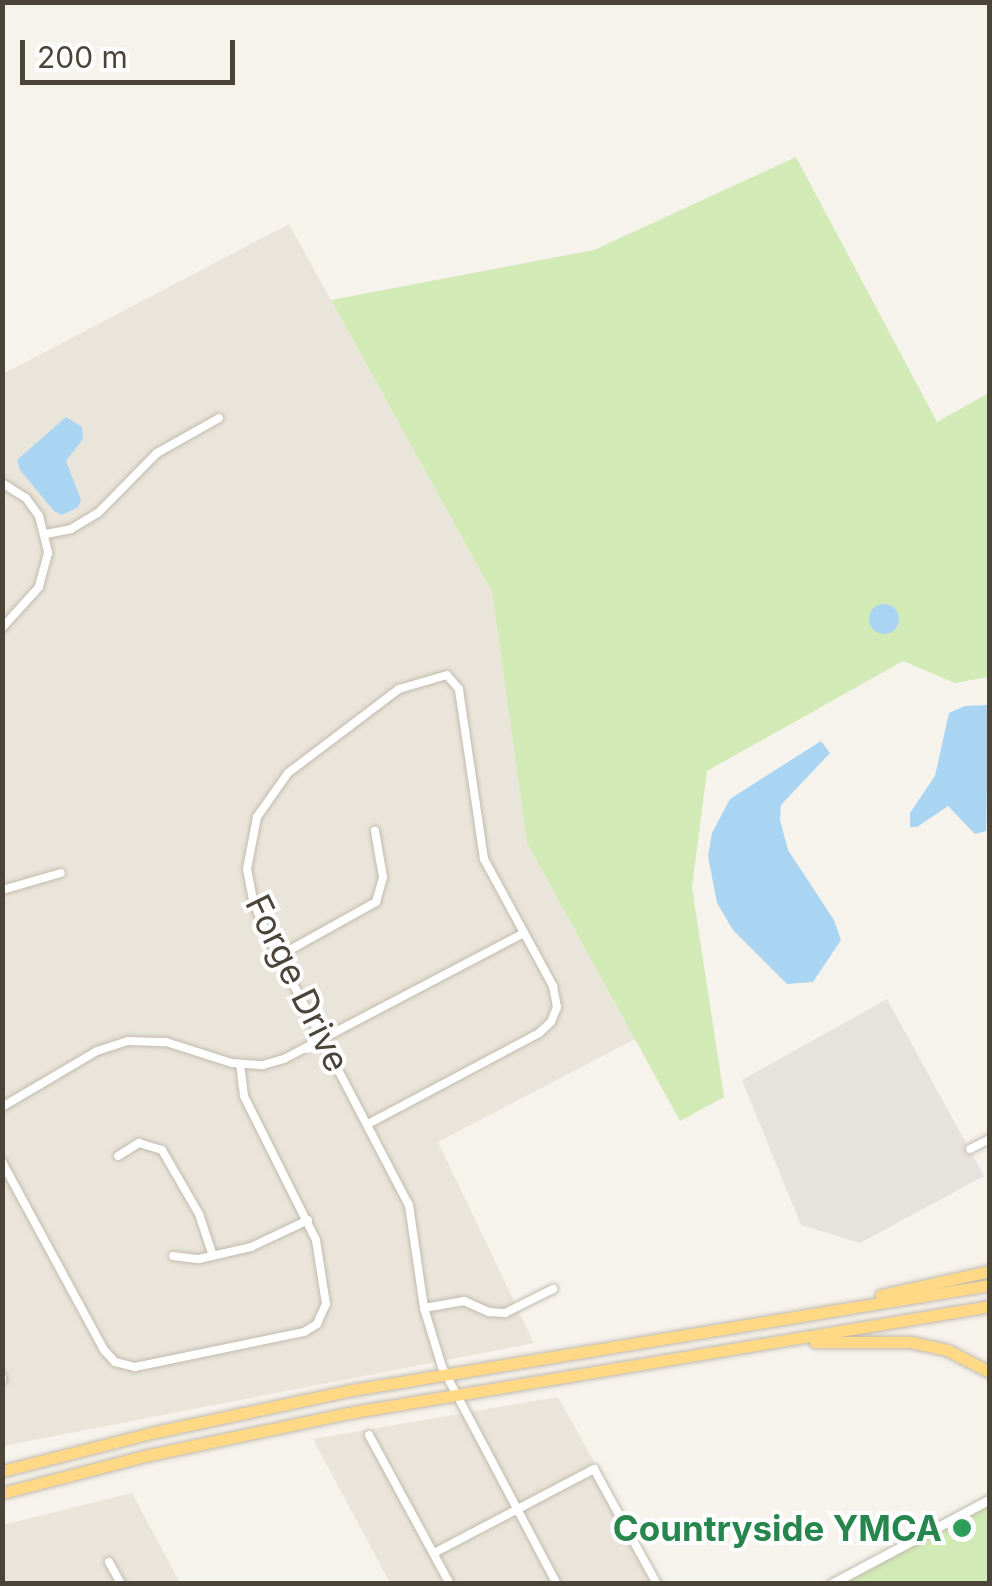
<!DOCTYPE html>
<style>
body{margin:0}
#map{position:relative;width:992px;height:1586px;overflow:hidden;background:#f6f3ec;font-family:Inter,sans-serif}
div>[style]{position:absolute}
.residential>*{inset:0;background:#eae5da}
.industrial>*{inset:0;background:#e6e2dd}
.green>*{inset:0;background:#d2eab5}
.water>*{inset:0;background:#a9d4f2}
.round{border-radius:50%}
.roads{filter:drop-shadow(0 0 2px #c2bbae) drop-shadow(0 0 2px #c2bbae)}
.minor>*{height:8px;margin:-4px;padding:0 4px;transform-origin:4px;border-radius:4px;background:#fff}
.tertiary>*{height:9px;margin:-4.5px;padding:0 4.5px;transform-origin:4.5px;border-radius:4.5px;background:#fff}
.trunk>*{height:11px;margin:-5.5px;padding:0 5.5px;transform-origin:5.5px;border-radius:5.5px;background:#ffd985}
.dots>*{width:28px;height:28px;translate:-50% -50%;box-sizing:border-box;border:5px solid #fff;border-radius:50%}
span{translate:-50% -50%;white-space:nowrap;text-align:center;line-height:1.15;-webkit-text-stroke:8px #fff;paint-order:stroke}
.street-label{font-size:35px;color:#4b4439}
.leisure-label{font-size:35px;color:#27864d;font-weight:700}
.right{translate:-100% -50%;text-align:right}
.frame{position:absolute;inset:0;border:5px solid #4b4439;pointer-events:none}
.scale{position:absolute;left:20px;top:40px;width:215px;height:45px;box-sizing:border-box;border:5px solid #4b4439;border-top:0;padding-left:12px;font-size:30px;line-height:35px;white-space:nowrap;color:#4b4439;-webkit-text-stroke:8px #fff;paint-order:stroke}
</style>
<div id="map">
<div class="residential">
<div style="clip-path:polygon(289px 224px,492px 592px,527px 843px,635px 1039px,438px 1142px,534px 1343px,3px 1446px,3px 374px)"></div>
<div style="clip-path:polygon(558px 1397px,661px 1583px,390px 1583px,313px 1439px)"></div>
<div style="clip-path:polygon(132px 1493px,180px 1583px,3px 1583px,2px 1525px)"></div>
</div>
<div class="industrial">
<div style="clip-path:polygon(887px 999px,984px 1176px,860px 1243px,801px 1225px,742px 1080px)"></div>
</div>
<div class="green">
<div style="clip-path:polygon(796px 157px,937px 422px,989px 393px,989px 677px,955px 683px,903px 661px,707px 771px,692px 887px,724px 1097px,680px 1121px,527px 843px,492px 592px,331px 300px,594px 250px)"></div>
<div style="clip-path:polygon(989px 1499px,989px 1583px,831px 1584px)"></div>
</div>
<div class="water">
<div style="clip-path:polygon(66px 417px,82px 427px,83px 439px,66px 461px,81px 500px,78px 507px,62px 515px,54px 511px,20px 470px,17px 460px)"></div>
<div class="round" style="left:869px;top:604px;width:30px;height:30px"></div>
<div style="clip-path:polygon(989px 705px,986px 831px,975px 834px,948px 806px,917px 827px,910px 827px,910px 813px,935px 776px,949px 713px,965px 706px)"></div>
<div style="clip-path:polygon(821px 741px,830px 753px,781px 805px,780px 820px,788px 850px,834px 920px,841px 940px,813px 982px,787px 984px,733px 930px,717px 903px,708px 856px,712px 833px,730px 799px)"></div>
</div>
<div class="roads">
<div class="minor">
<div style="left:2px;top:483px;width:28px;rotate:32deg"></div>
<div style="left:26px;top:498px;width:22px;rotate:54deg"></div>
<div style="left:39px;top:516px;width:38px;rotate:76deg"></div>
<div style="left:48px;top:553px;width:35px;rotate:105deg"></div>
<div style="left:39px;top:587px;width:55px;rotate:132.1deg"></div>
<div style="left:46px;top:534px;width:25px;rotate:-11deg"></div>
<div style="left:71px;top:529px;width:31px;rotate:-31deg"></div>
<div style="left:98px;top:513px;width:84px;rotate:-45.5deg"></div>
<div style="left:157px;top:453px;width:71px;rotate:-29.4deg"></div>
<div style="left:2px;top:890px;width:61px;rotate:-16.1deg"></div>
<div style="left:279px;top:956px;width:111px;rotate:-29.1deg"></div>
<div style="left:376px;top:902px;width:26px;rotate:-74deg"></div>
<div style="left:383px;top:877px;width:47px;rotate:-99.9deg"></div>
<div style="left:2px;top:1107px;width:110px;rotate:-30.5deg"></div>
<div style="left:97px;top:1051px;width:33px;rotate:-18deg"></div>
<div style="left:128px;top:1041px;width:38px;rotate:2deg"></div>
<div style="left:166px;top:1042px;width:69px;rotate:17.7deg"></div>
<div style="left:232px;top:1063px;width:31px;rotate:4deg"></div>
<div style="left:263px;top:1065px;width:22px;rotate:-16deg"></div>
<div style="left:284px;top:1059px;width:271px;rotate:-27.7deg"></div>
<div style="left:368px;top:1124px;width:194px;rotate:-28deg"></div>
<div style="left:539px;top:1033px;width:16px;rotate:-43deg"></div>
<div style="left:551px;top:1022px;width:16px;rotate:-68deg"></div>
<div style="left:557px;top:1007px;width:21px;rotate:-101deg"></div>
<div style="left:553px;top:986px;width:145px;rotate:-118.5deg"></div>
<div style="left:484px;top:859px;width:172px;rotate:-98.4deg"></div>
<div style="left:459px;top:689px;width:18px;rotate:-131deg"></div>
<div style="left:447px;top:675px;width:50px;rotate:163.7deg"></div>
<div style="left:399px;top:689px;width:139px;rotate:142.9deg"></div>
<div style="left:288px;top:773px;width:54px;rotate:125.2deg"></div>
<div style="left:257px;top:817px;width:53px;rotate:100.9deg"></div>
<div style="left:247px;top:869px;width:32px;rotate:79deg"></div>
<div style="left:253px;top:900px;width:32px;rotate:68deg"></div>
<div style="left:265px;top:930px;width:310px;rotate:62.4deg"></div>
<div style="left:409px;top:1205px;width:104px;rotate:81.7deg"></div>
<div style="left:424px;top:1308px;width:62px;rotate:73deg"></div>
<div style="left:442px;top:1367px;width:246px;rotate:62.1deg"></div>
<div style="left:970px;top:1149px;width:22px;rotate:-27deg"></div>
<div style="left:118px;top:1156px;width:25px;rotate:-32deg"></div>
<div style="left:139px;top:1143px;width:24px;rotate:17deg"></div>
<div style="left:162px;top:1150px;width:74px;rotate:60deg"></div>
<div style="left:199px;top:1214px;width:44px;rotate:71.6deg"></div>
<div style="left:2px;top:1162px;width:214px;rotate:61.5deg"></div>
<div style="left:104px;top:1350px;width:16px;rotate:47deg"></div>
<div style="left:115px;top:1362px;width:21px;rotate:14deg"></div>
<div style="left:135px;top:1367px;width:173px;rotate:-11.7deg"></div>
<div style="left:304px;top:1332px;width:15px;rotate:-32deg"></div>
<div style="left:317px;top:1324px;width:22px;rotate:-66deg"></div>
<div style="left:326px;top:1304px;width:65px;rotate:-98.9deg"></div>
<div style="left:316px;top:1240px;width:161px;rotate:-116.6deg"></div>
<div style="left:244px;top:1096px;width:32px;rotate:-97deg"></div>
<div style="left:173px;top:1256px;width:26px;rotate:7deg"></div>
<div style="left:199px;top:1259px;width:53px;rotate:-13deg"></div>
<div style="left:251px;top:1247px;width:63px;rotate:-25.3deg"></div>
<div style="left:424px;top:1308px;width:41px;rotate:-9.9deg"></div>
<div style="left:464px;top:1301px;width:27px;rotate:24deg"></div>
<div style="left:489px;top:1312px;width:16px;rotate:4deg"></div>
<div style="left:505px;top:1313px;width:54px;rotate:-26.6deg"></div>
<div style="left:2px;top:1377px;width:3px;rotate:90deg"></div>
<div style="left:369px;top:1435px;width:170px;rotate:61.5deg"></div>
<div style="left:434px;top:1553px;width:181px;rotate:-27.7deg"></div>
<div style="left:594px;top:1469px;width:131px;rotate:61.3deg"></div>
<div style="left:109px;top:1562px;width:25px;rotate:61deg"></div>
</div>
<div class="tertiary">
<div style="left:831px;top:1584px;width:180px;rotate:-28.1deg"></div>
</div>
<div class="trunk">
<div style="left:881px;top:1295px;width:112px;rotate:-12.4deg"></div>
<div style="left:815px;top:1342px;width:95px"></div>
<div style="left:910px;top:1342px;width:38px;rotate:12deg"></div>
<div style="left:947px;top:1350px;width:48px;rotate:27.1deg"></div>
<div style="left:2px;top:1471px;width:154px;rotate:-14.3deg"></div>
<div style="left:151px;top:1433px;width:206px;rotate:-12.1deg"></div>
<div style="left:352px;top:1390px;width:647px;rotate:-9.35deg"></div>
<div style="left:2px;top:1493px;width:152px;rotate:-14.5deg"></div>
<div style="left:149px;top:1455px;width:203px;rotate:-11.9deg"></div>
<div style="left:348px;top:1413px;width:651px;rotate:-9.46deg"></div>
</div>
</div>
<div class="dots">
<div style="left:962px;top:1528px;background:#2e9e5b"></div>
</div>
<div class="street-label">
<span style="left:298px;top:983px;rotate:64deg">Forge Drive</span>
</div>
<div class="leisure-label">
<span class="right" style="left:942px;top:1528px">Countryside YMCA</span>
</div>
<div class="frame"></div>
<div class="scale">200 m</div>
</div>
